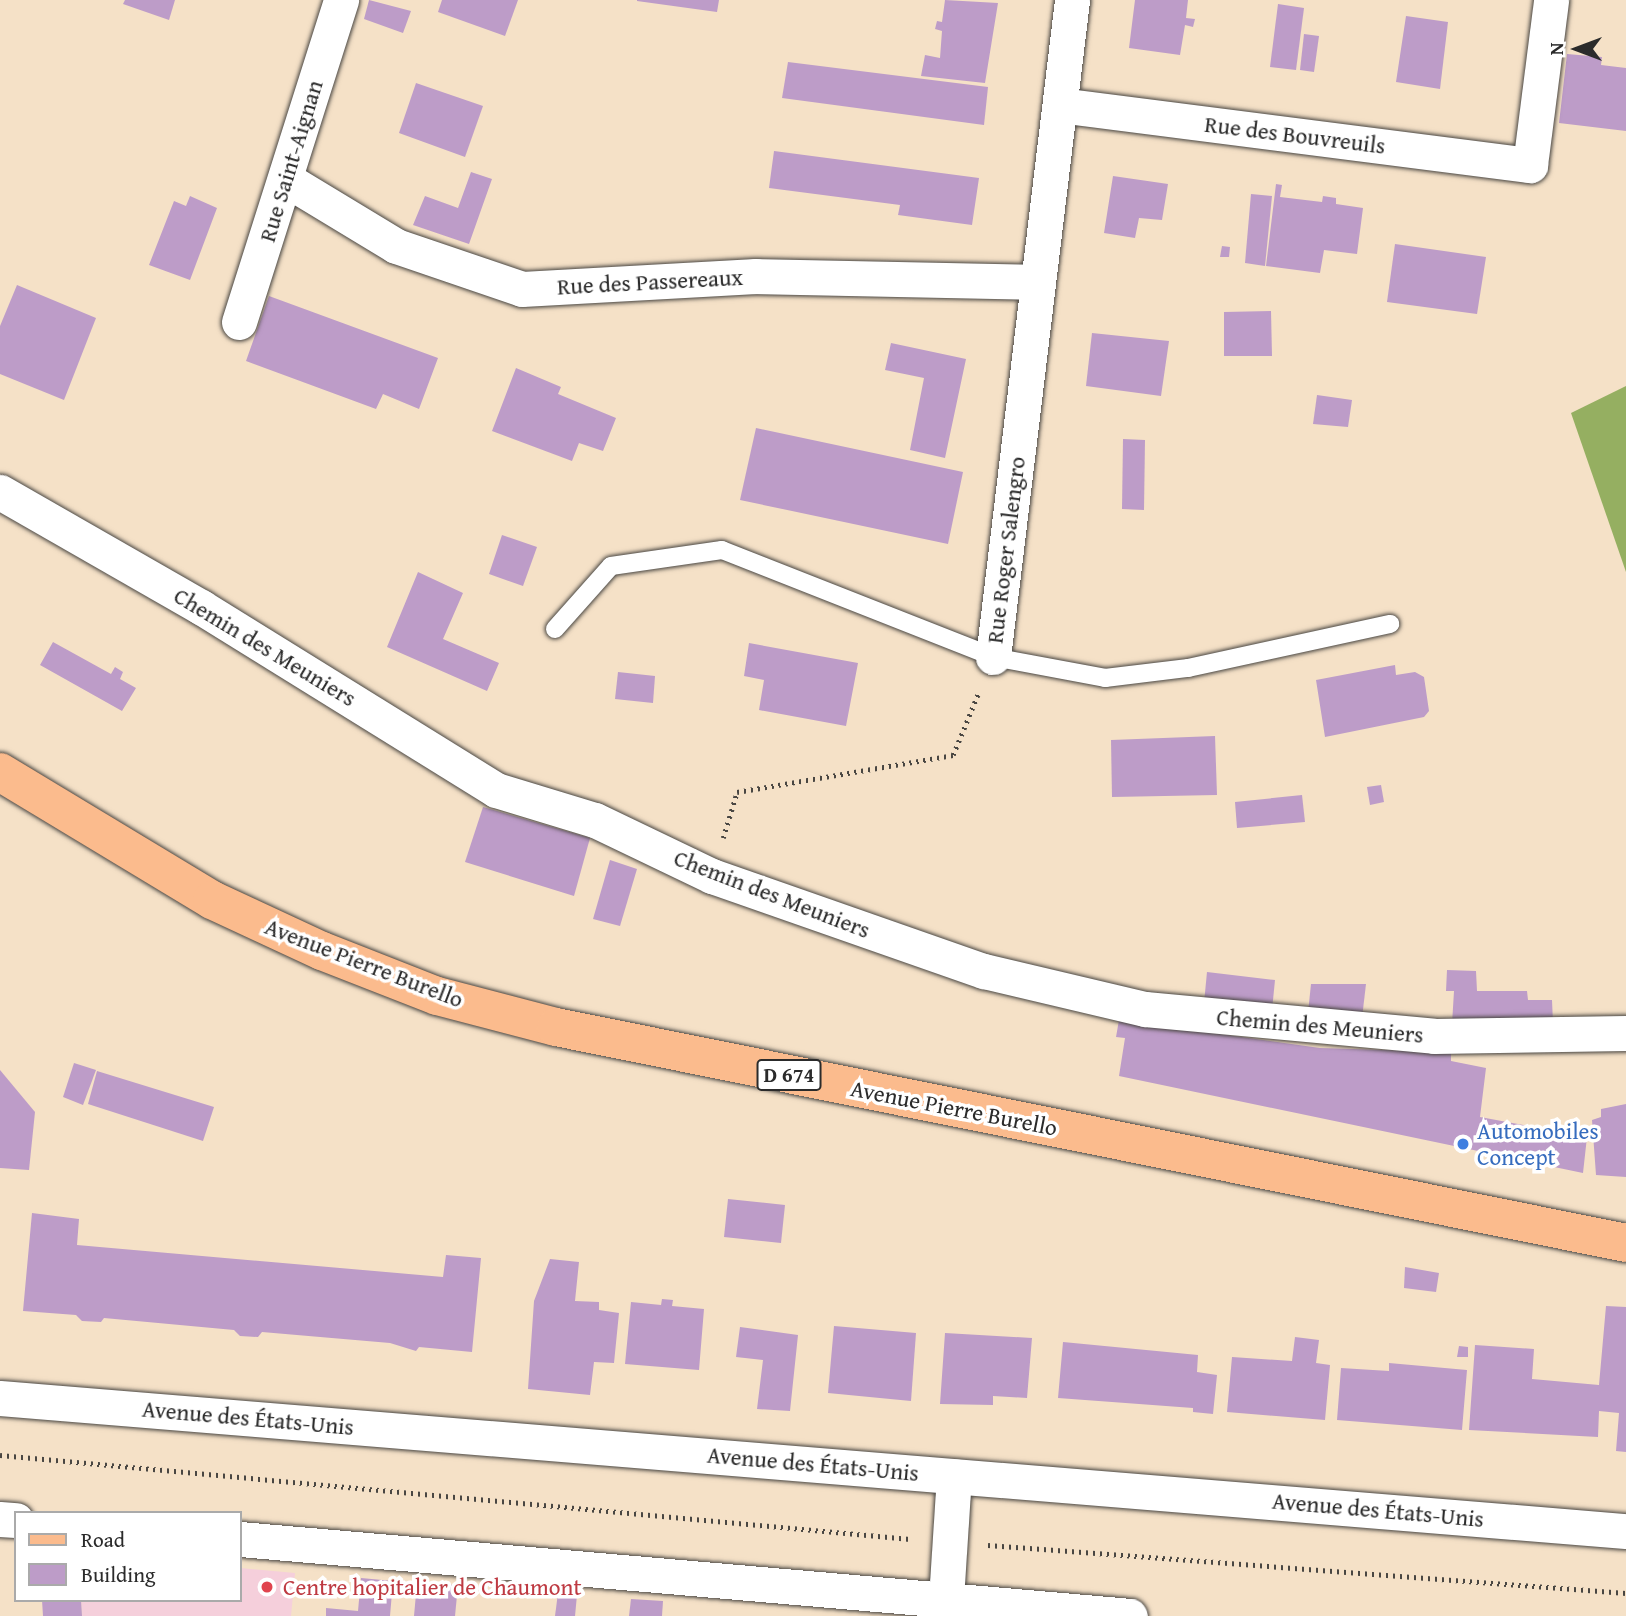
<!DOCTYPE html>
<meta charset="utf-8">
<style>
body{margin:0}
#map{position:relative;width:1626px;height:1616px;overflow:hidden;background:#f5e1c7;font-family:"Gentium Book Plus",serif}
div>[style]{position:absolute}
.built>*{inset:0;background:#f5cfdb}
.forest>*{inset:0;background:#95af61}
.building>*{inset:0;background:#bd9cc8}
.path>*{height:4.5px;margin-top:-2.25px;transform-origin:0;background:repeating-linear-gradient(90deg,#494642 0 2px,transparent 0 7px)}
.roads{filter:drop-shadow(0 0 2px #494642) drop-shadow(0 0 2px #494642)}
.lane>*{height:18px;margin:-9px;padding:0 9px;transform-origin:9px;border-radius:9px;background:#fff}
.street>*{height:35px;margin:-17.5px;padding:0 17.5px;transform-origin:17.5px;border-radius:17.5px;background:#fff}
.primary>*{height:38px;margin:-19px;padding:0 19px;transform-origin:19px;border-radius:19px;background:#fbbb8d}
.dots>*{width:19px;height:19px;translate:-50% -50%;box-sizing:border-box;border:4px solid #fff;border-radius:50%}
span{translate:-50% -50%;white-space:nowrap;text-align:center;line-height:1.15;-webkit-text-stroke:7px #fff;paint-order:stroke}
.shield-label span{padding:2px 5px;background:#fff;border:2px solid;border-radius:5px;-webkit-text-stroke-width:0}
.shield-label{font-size:21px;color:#2b2b2b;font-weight:700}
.street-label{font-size:23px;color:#2b2b2b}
.shop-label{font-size:23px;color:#366cbe}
.left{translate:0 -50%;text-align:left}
.health-label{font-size:23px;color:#be3a42}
.legend{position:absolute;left:14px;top:1511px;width:228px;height:91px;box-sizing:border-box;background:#fff;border:2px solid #aaa;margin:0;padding:9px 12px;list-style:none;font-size:21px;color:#2b2b2b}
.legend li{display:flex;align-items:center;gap:14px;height:35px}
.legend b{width:35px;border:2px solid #aaa}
.north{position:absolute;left:1542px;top:14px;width:70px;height:70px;-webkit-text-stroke:5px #fff;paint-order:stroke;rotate:270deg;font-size:19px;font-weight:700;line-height:28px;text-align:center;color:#2b2b2b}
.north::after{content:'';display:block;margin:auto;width:24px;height:32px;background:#2b2b2b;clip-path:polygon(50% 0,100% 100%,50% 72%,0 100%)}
</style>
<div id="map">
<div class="built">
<div style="clip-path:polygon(240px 1568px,295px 1573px,291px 1616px,82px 1616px,81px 1600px,240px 1600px)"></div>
</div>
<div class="forest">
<div style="clip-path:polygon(1626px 386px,1626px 572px,1571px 413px)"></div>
</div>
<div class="building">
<div style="clip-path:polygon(125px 0,175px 0,169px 20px,123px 4px)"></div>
<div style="clip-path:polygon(369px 0,411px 11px,403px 33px,364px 19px)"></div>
<div style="clip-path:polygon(442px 0,518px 0,505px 36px,438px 12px)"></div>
<div style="clip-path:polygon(719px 0,717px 12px,637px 1px,637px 0)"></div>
<div style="clip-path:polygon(945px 0,998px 3px,985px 83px,921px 76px,925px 55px,940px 58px,942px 31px,935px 29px,937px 21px,942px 22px)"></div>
<div style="clip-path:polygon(1135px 0,1188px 0,1186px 18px,1195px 19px,1193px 27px,1185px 25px,1180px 55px,1129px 48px)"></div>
<div style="clip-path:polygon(1278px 4px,1304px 8px,1296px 70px,1270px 67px)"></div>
<div style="clip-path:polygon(1406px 16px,1448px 22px,1440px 89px,1396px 82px)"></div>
<div style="clip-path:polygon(1304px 34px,1319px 36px,1314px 72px,1300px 70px)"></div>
<div style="clip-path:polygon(1567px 54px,1602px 57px,1601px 65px,1626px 68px,1626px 131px,1559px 123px)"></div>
<div style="clip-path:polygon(788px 62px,988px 87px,984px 125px,782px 98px)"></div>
<div style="clip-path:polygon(416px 83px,483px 106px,465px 157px,399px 133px)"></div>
<div style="clip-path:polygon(774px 151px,979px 178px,972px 225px,898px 215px,900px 205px,769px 188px)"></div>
<div style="clip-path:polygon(471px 172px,492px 179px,469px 244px,413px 225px,425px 196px,458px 208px)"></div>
<div style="clip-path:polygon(1113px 176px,1168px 184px,1162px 220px,1139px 218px,1135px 238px,1104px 233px)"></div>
<div style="clip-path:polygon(1276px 184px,1282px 185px,1280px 197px,1322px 202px,1323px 196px,1336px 198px,1336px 204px,1363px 208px,1357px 254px,1324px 250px,1320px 273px,1266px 266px)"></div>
<div style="clip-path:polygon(1251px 194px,1272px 196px,1265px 266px,1245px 263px)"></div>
<div style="clip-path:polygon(190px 196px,217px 208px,190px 280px,149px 265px,174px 201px,186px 206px)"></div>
<div style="clip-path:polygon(1395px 244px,1486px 257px,1477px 314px,1387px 302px)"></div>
<div style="clip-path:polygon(1222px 246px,1230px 247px,1229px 257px,1220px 257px)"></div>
<div style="clip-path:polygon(17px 285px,96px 318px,64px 400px,0 374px,0 326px)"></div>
<div style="clip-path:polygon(269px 296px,438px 358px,419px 409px,383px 394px,376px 409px,246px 361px)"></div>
<div style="clip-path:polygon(1271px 311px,1272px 356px,1224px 356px,1224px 312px)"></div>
<div style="clip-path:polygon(1092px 333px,1169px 341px,1161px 396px,1086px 386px)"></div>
<div style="clip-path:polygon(891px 343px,966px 359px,945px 458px,910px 450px,924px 378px,885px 370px)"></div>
<div style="clip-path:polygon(516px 368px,561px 387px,558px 394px,616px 418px,603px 451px,579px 443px,572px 461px,492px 431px)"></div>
<div style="clip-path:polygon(1317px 395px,1352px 400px,1348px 427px,1313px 424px)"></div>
<div style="clip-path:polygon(756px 428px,963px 472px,948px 544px,740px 500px)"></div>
<div style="clip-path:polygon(1123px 439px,1145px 440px,1144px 510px,1122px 509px)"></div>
<div style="clip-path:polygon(502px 535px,537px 547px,523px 586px,489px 574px)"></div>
<div style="clip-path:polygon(418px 572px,463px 593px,443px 639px,499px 663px,487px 691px,387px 647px)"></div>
<div style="clip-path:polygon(53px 642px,111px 674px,115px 667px,123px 672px,120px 679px,136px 688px,122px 711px,40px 665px)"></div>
<div style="clip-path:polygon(749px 643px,858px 663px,846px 726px,759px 710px,764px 680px,744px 676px)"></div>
<div style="clip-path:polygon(1395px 665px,1396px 675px,1415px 672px,1424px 677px,1429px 711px,1424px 717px,1325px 737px,1316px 680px)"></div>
<div style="clip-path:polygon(618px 672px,655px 676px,653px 703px,615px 699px)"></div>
<div style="clip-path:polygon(1215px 736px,1217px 795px,1112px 797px,1111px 740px)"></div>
<div style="clip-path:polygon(1381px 785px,1384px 802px,1370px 805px,1367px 787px)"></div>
<div style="clip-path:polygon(1302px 795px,1305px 822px,1237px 828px,1235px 802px)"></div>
<div style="clip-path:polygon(483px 807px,590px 838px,574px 896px,465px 862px)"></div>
<div style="clip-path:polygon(610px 860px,637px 869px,620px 926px,593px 919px)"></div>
<div style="clip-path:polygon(1447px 970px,1476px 971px,1477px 991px,1527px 991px,1528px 1000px,1552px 1000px,1553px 1023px,1452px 1024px,1454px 991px,1446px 991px)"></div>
<div style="clip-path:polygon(1207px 972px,1275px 980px,1272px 1010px,1204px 1003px)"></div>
<div style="clip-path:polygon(1311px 984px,1366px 984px,1362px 1018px,1308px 1013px)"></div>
<div style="clip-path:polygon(1119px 1020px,1320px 1048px,1451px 1052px,1451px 1061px,1486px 1068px,1480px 1117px,1587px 1137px,1583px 1173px,1119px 1076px,1125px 1038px,1116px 1037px)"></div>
<div style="clip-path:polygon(74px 1063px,96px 1070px,83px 1105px,63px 1097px)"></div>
<div style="clip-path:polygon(0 1070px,35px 1112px,29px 1170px,0 1168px)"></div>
<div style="clip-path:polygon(97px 1071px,214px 1107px,203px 1141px,88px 1104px)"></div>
<div style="clip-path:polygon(1626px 1104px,1626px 1177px,1596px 1175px,1592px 1120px,1601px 1117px,1601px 1109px)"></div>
<div style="clip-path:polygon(728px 1199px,785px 1205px,781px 1243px,724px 1237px)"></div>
<div style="clip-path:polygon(32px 1213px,79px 1219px,77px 1245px,443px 1277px,446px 1255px,481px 1258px,472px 1352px,419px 1347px,416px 1351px,390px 1343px,262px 1332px,258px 1337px,240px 1336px,234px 1330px,104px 1318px,101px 1322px,82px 1321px,76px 1315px,23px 1311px)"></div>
<div style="clip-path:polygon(550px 1259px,579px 1262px,575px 1301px,599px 1302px,599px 1310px,619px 1313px,614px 1363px,594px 1362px,590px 1395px,528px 1389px,534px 1301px)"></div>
<div style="clip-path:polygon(1405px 1267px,1439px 1273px,1436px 1292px,1404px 1288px)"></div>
<div style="clip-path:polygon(662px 1299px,673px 1300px,672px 1306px,704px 1309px,699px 1370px,625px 1364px,631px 1302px,661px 1305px)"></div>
<div style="clip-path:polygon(1606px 1306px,1626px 1307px,1626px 1452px,1616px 1451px,1619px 1413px,1599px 1411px,1598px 1437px,1469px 1430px,1475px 1345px,1534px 1349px,1532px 1379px,1599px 1385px)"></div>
<div style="clip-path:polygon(834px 1326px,916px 1333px,911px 1401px,828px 1393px)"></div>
<div style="clip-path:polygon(740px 1327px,798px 1335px,790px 1411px,757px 1409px,763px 1360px,736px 1357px)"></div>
<div style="clip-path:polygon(945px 1333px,1032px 1338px,1027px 1398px,993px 1396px,993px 1405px,940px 1404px)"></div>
<div style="clip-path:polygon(1295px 1337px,1319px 1340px,1316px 1363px,1330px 1365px,1325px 1420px,1227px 1412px,1232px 1357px,1292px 1361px)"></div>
<div style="clip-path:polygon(1063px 1342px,1198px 1355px,1197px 1372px,1217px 1375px,1213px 1414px,1193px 1412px,1193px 1408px,1058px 1398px)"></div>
<div style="clip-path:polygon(1459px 1346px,1468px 1347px,1468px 1357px,1457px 1357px)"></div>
<div style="clip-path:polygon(1389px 1363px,1467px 1370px,1462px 1430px,1337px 1420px,1341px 1368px,1389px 1371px)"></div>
<div style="clip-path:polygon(361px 1578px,393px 1581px,390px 1616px,326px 1616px,326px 1608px,358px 1611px)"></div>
<div style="clip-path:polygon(417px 1583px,458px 1585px,455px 1616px,414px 1616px)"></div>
<div style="clip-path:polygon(558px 1593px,577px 1595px,575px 1616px,555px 1616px)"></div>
<div style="clip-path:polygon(631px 1599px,663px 1601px,662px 1616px,629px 1616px)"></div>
<div style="clip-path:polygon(42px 1600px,81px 1600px,82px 1616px,43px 1616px)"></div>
</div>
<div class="path">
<div style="left:723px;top:838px;width:48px;rotate:-73.1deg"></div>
<div style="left:737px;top:792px;width:219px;rotate:-9.7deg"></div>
<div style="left:953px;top:755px;width:66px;rotate:-67.7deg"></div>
<div style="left:0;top:1455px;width:914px;rotate:5.27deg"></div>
<div style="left:988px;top:1545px;width:640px;rotate:4.3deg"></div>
</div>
<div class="roads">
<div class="lane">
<div style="left:555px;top:629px;width:84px;rotate:-48.4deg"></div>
<div style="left:611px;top:566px;width:112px;rotate:-8.2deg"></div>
<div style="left:722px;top:550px;width:291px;rotate:21.5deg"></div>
<div style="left:993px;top:657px;width:114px;rotate:10.6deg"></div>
<div style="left:1105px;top:678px;width:84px;rotate:-6.9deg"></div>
<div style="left:1188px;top:668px;width:207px;rotate:-12.3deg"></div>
</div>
<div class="street">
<div style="left:1060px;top:105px;width:474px;rotate:7.3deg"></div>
<div style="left:1530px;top:165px;width:166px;rotate:-82.7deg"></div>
<div style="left:287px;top:180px;width:127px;rotate:31.2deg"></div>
<div style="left:396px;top:246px;width:133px;rotate:18.8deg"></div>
<div style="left:522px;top:289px;width:234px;rotate:-3.2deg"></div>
<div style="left:756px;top:276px;width:282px;rotate:1.2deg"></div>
<div style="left:239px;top:322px;width:338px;rotate:-72.4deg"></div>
<div style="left:0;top:492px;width:232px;rotate:29.8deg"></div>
<div style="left:201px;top:607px;width:347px;rotate:31.8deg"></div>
<div style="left:496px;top:790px;width:103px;rotate:16.9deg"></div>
<div style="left:595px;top:820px;width:130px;rotate:25.6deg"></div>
<div style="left:712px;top:876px;width:288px;rotate:19.3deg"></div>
<div style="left:984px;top:971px;width:165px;rotate:13.3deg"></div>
<div style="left:1145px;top:1009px;width:290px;rotate:5.3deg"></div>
<div style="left:1434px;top:1036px;width:192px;rotate:-0.9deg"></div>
<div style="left:993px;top:657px;width:662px;rotate:-83.14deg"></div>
<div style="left:0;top:1398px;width:1631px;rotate:4.68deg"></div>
<div style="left:0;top:1519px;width:16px;rotate:4deg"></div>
<div style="left:240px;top:1539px;width:893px;rotate:4.94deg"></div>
<div style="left:946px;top:1599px;width:123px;rotate:-86.3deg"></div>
</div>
<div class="primary">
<div style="left:0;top:772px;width:248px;rotate:31.1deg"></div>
<div style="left:212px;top:900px;width:121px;rotate:24.9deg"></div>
<div style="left:322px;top:951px;width:123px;rotate:21.4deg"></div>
<div style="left:437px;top:996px;width:123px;rotate:14.6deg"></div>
<div style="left:556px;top:1027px;width:1092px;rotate:11.41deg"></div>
</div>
</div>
<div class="dots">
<div style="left:1463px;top:1144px;background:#3f7fe0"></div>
<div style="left:267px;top:1587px;background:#e0444e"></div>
</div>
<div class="shield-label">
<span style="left:789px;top:1075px">D 674</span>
</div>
<div class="street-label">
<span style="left:1295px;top:135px;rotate:7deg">Rue des Bouvreuils</span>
<span style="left:291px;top:161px;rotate:-73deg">Rue Saint-Aignan</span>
<span style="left:650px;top:282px;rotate:-3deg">Rue des Passereaux</span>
<span style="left:1006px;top:550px;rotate:-83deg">Rue Roger Salengro</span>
<span style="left:265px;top:647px;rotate:31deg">Chemin des Meuniers</span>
<span style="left:772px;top:894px;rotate:21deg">Chemin des Meuniers</span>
<span style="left:364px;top:963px;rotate:21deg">Avenue Pierre Burello</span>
<span style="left:1320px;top:1026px;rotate:5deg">Chemin des Meuniers</span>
<span style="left:954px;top:1108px;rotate:11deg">Avenue Pierre Burello</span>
<span style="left:248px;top:1418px;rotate:5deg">Avenue des États-Unis</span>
<span style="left:813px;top:1464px;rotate:5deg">Avenue des États-Unis</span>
<span style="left:1378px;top:1510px;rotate:5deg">Avenue des États-Unis</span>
</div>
<div class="shop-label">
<span class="left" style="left:1477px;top:1144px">Automobiles<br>Concept</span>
</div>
<div class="health-label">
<span class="left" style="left:283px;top:1587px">Centre hopitalier de Chaumont</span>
</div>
<ul class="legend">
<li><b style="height:9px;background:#fbbb8d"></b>Road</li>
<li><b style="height:19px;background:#bd9cc8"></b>Building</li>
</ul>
<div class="north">N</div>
</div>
